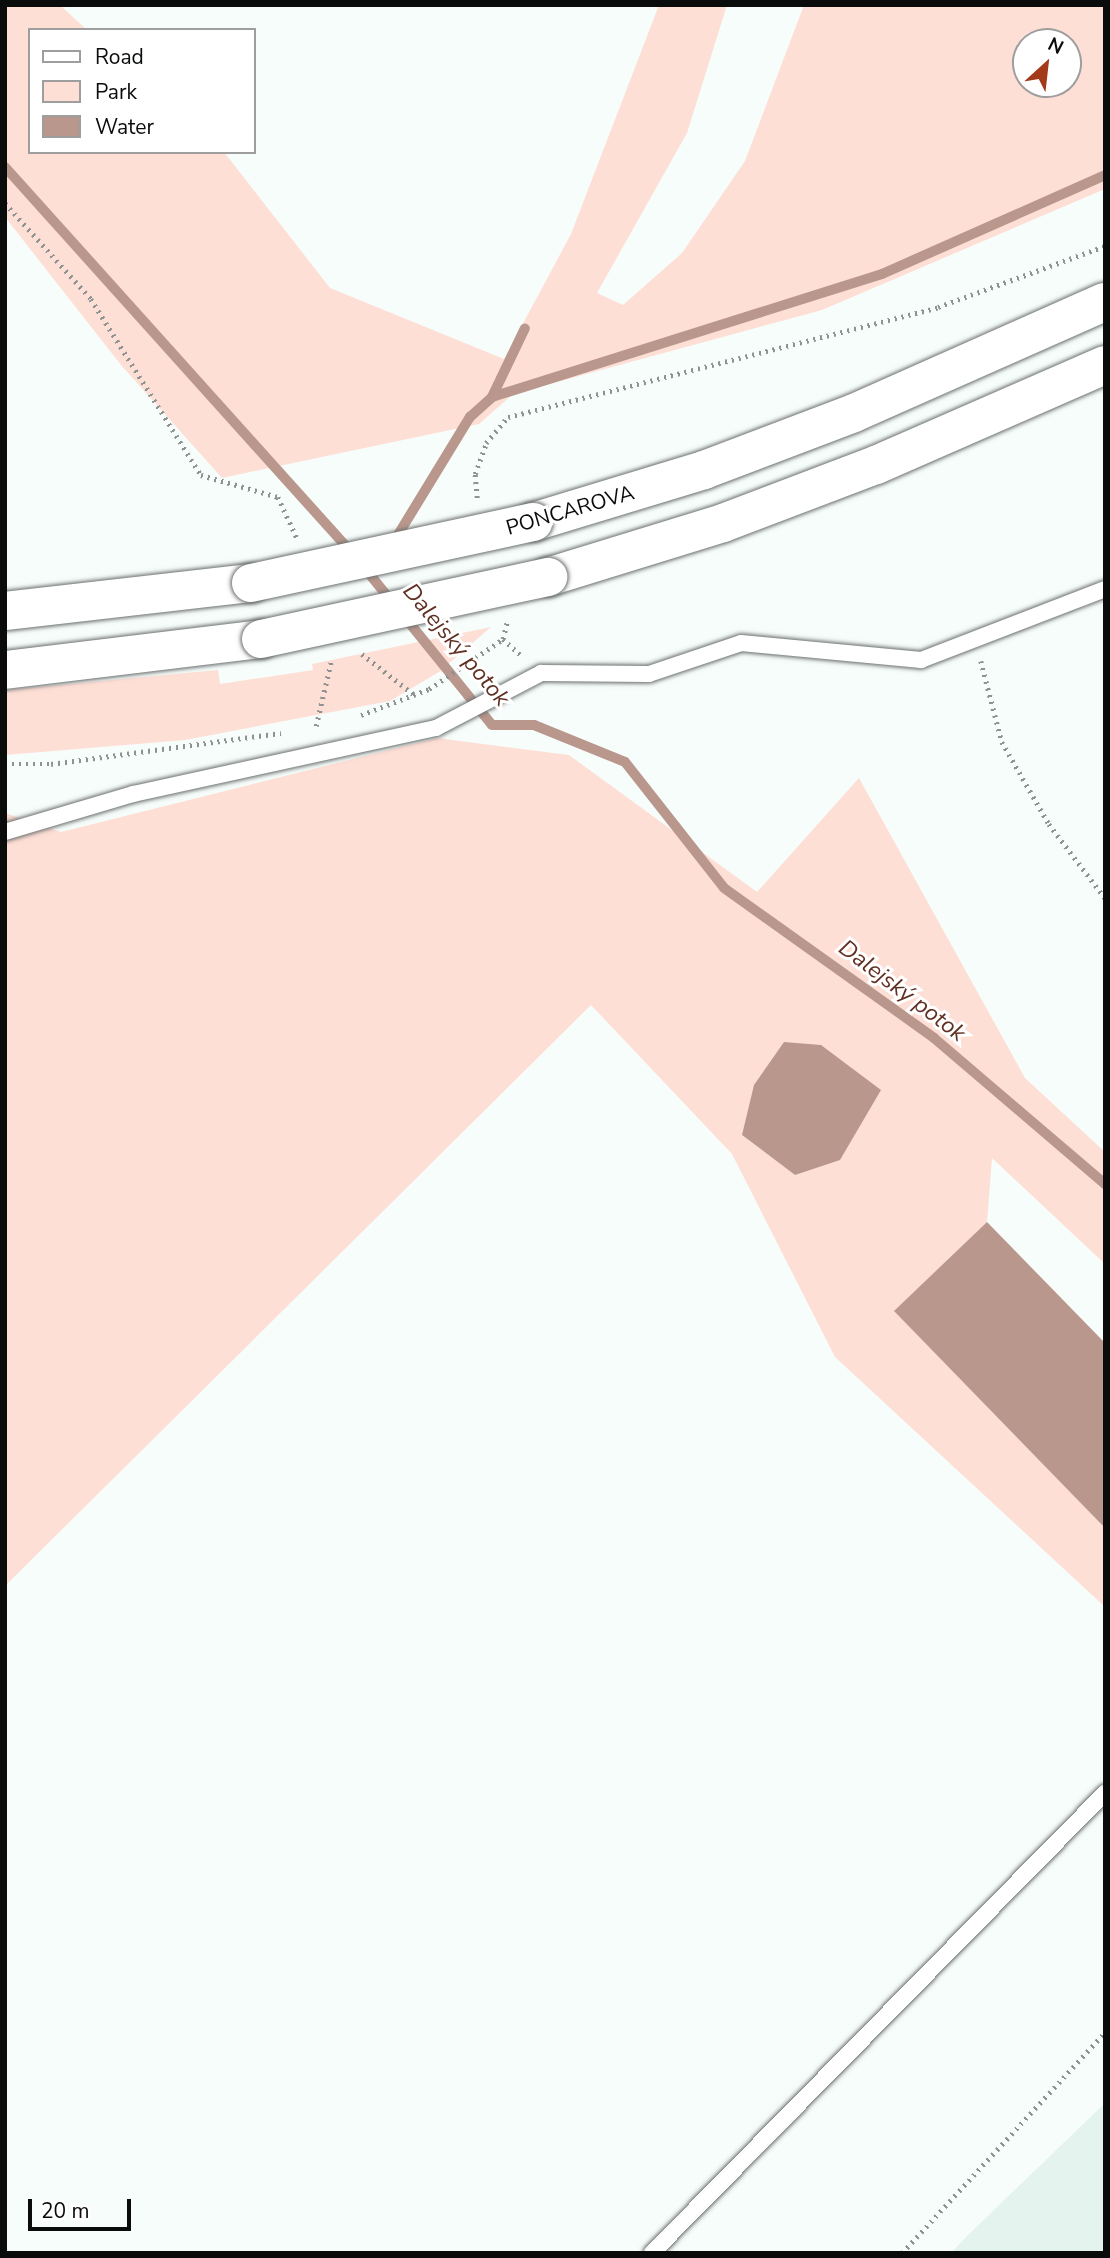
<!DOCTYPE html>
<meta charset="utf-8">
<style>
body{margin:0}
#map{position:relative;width:1110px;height:2258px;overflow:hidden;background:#f7fdfb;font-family:"Nunito Sans",sans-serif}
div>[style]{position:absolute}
.built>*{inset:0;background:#e4f3ee}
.green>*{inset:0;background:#fedfd6}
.water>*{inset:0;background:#ba978d}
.stream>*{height:10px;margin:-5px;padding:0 5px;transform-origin:5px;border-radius:5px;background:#ba978d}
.path>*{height:4.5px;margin-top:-2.25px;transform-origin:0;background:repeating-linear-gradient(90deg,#8e9291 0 2px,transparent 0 7px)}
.roads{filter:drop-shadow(0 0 2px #6c7170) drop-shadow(0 0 2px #6c7170)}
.service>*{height:16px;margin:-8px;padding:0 8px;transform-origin:8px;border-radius:8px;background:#fff}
.secondary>*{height:38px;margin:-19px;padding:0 19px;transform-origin:19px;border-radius:19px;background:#fff}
.bridges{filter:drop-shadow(0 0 2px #6c7170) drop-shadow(0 0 2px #6c7170)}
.secondary-bridge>*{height:38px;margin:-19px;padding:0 19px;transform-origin:19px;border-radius:19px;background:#fff}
span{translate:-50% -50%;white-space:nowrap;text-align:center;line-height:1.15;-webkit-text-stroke:6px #fff;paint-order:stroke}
.street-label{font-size:21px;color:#0a0c0b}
.water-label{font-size:23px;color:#602f21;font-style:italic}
.frame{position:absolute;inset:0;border:7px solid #0a0c0b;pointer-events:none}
.legend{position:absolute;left:28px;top:28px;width:228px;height:126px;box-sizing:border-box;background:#fff;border:2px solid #9d9e9d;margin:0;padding:9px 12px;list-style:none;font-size:21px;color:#0a0c0b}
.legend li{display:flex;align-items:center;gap:14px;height:35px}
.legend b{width:35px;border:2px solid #9d9e9d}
.north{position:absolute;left:1012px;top:28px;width:70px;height:70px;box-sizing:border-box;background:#fff;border:2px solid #9d9e9d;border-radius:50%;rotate:27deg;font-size:19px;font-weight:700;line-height:28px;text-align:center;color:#0a0c0b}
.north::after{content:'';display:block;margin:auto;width:24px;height:32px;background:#a33b1b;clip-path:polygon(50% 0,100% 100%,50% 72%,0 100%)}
.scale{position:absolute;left:28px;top:2199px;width:103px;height:32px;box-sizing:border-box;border:4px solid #0a0c0b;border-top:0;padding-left:9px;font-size:21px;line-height:24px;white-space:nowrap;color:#0a0c0b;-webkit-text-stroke:5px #fff;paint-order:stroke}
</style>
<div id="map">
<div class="built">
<div style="clip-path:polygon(1105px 2103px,1105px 2253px,951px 2253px,966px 2237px)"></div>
</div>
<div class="green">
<div style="clip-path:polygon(evenodd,5px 5px,60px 5px,87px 30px,30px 30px,30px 152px,224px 152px,330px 288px,504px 359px,571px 234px,659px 5px,727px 5px,687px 133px,597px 293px,623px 305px,682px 253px,745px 161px,804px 5px,1105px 5px,1105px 189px,822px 310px,513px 394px,479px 424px,222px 478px,121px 365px,5px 217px,5px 5px,1026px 42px,1068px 42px,1068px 84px,1026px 84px,1026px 42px)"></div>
<div style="clip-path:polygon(491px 627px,439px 672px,390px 701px,185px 740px,5px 755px,5px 690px,218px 670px,220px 684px,313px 670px,312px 664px)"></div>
<div style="clip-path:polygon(evenodd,437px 738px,569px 755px,757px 892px,859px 778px,1025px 1078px,1105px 1152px,1105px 1264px,992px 1158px,987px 1222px,895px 1311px,1105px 1528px,1105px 1607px,835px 1357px,732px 1154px,591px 1005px,5px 1586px,5px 813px,61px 832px,437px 738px,880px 1090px,840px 1159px,795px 1175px,742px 1135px,880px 1090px)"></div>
</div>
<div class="water">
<div style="clip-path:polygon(784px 1042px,821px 1045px,881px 1090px,840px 1160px,795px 1175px,742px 1135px,754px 1085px)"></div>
<div style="clip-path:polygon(987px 1222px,1105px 1343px,1105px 1528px,894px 1311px)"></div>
</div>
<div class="stream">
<div style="left:5px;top:167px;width:520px;rotate:48.04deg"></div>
<div style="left:492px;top:397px;width:76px;rotate:-64.4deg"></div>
<div style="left:393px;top:543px;width:148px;rotate:-58.6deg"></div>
<div style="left:470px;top:417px;width:30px;rotate:-42deg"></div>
<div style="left:492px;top:397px;width:409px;rotate:-17.5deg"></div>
<div style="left:882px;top:274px;width:244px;rotate:-23.9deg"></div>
<div style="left:363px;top:566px;width:48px;rotate:51deg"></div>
<div style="left:403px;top:615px;width:141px;rotate:51deg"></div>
<div style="left:492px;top:725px;width:42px"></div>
<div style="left:534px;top:725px;width:98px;rotate:22.1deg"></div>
<div style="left:625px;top:762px;width:160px;rotate:51.8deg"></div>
<div style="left:724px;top:888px;width:258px;rotate:35.5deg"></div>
<div style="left:934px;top:1038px;width:225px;rotate:40.5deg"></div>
</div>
<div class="path">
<div style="left:5px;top:203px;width:129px;rotate:48.1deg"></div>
<div style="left:91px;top:299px;width:208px;rotate:58deg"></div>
<div style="left:201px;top:475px;width:80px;rotate:15.9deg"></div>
<div style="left:278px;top:497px;width:45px;rotate:65.1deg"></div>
<div style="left:477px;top:498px;width:24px;rotate:-95deg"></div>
<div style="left:475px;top:474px;width:33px;rotate:-70deg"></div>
<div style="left:486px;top:443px;width:34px;rotate:-50deg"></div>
<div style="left:508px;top:417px;width:444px;rotate:-14.3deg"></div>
<div style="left:938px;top:307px;width:178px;rotate:-20.1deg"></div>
<div style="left:503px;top:639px;width:24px;rotate:42deg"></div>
<div style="left:362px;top:654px;width:68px;rotate:37.9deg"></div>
<div style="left:981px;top:661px;width:84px;rotate:75.5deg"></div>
<div style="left:1002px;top:742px;width:95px;rotate:60.2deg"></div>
<div style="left:1049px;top:824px;width:93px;rotate:52.9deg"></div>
<div style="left:361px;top:715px;width:73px;rotate:-20.9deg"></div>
<div style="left:429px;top:689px;width:89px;rotate:-34deg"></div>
<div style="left:503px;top:639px;width:17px;rotate:-77deg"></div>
<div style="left:316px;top:726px;width:66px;rotate:-76.8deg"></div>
<div style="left:5px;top:764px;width:46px"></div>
<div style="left:51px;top:764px;width:232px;rotate:-7.7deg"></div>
<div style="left:902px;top:2253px;width:300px;rotate:-47.4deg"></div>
</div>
<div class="roads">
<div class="service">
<div style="left:5px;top:832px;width:134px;rotate:-16.5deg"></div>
<div style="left:133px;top:794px;width:310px;rotate:-12.3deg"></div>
<div style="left:436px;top:728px;width:119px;rotate:-27.6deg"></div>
<div style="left:541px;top:673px;width:108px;rotate:0.5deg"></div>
<div style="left:649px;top:674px;width:97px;rotate:-18.6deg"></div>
<div style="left:741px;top:643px;width:181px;rotate:5.4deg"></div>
<div style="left:921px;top:660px;width:197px;rotate:-21.1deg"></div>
<div style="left:652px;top:2253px;width:646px;rotate:-45.44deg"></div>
</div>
<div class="secondary">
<div style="left:533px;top:522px;width:179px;rotate:-16.9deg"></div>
<div style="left:704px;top:470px;width:160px;rotate:-20.8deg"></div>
<div style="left:854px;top:413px;width:274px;rotate:-23.9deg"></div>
<div style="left:548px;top:577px;width:183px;rotate:-17.1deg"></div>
<div style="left:723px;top:523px;width:164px;rotate:-20.8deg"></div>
<div style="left:876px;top:465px;width:250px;rotate:-23.6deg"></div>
<div style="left:5px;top:611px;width:248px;rotate:-6.5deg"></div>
<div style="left:5px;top:670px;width:258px;rotate:-6.9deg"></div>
</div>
</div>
<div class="bridges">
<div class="secondary-bridge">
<div style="left:251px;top:583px;width:289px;rotate:-12.2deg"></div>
<div style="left:261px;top:639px;width:294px;rotate:-12.2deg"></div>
</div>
</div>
<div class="street-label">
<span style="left:570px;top:510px;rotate:-16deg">PONCAROVA</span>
</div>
<div class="water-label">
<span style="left:456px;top:645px;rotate:50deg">Dalejský potok</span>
<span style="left:902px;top:991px;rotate:37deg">Dalejský potok</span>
</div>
<div class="frame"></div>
<ul class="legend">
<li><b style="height:9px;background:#fff"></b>Road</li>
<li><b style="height:19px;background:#fedfd6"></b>Park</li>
<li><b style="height:19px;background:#ba978d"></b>Water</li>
</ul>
<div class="north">N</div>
<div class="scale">20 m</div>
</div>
